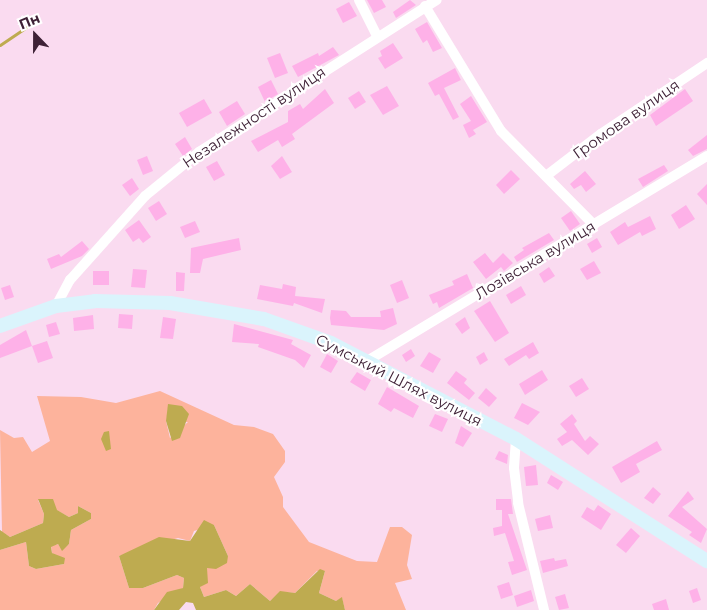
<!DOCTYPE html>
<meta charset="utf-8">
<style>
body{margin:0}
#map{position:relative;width:707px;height:610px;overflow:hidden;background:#fadbf0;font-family:Montserrat,sans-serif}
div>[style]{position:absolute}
.green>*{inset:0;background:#fdb39c}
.water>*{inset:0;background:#beab50}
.stream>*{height:3px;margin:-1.5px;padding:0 1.5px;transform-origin:1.5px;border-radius:1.5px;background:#beab50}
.building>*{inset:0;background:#feb1e8}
.minor>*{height:10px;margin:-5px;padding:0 5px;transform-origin:5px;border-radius:5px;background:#fff}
.secondary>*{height:14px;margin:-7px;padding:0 7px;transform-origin:7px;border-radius:7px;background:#daf4fc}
span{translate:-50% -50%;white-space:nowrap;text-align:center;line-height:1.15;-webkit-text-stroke:4.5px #fff;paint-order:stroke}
.street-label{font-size:15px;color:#3e2136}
.north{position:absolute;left:10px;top:10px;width:50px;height:50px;-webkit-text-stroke:4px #fff;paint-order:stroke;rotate:338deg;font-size:14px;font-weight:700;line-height:20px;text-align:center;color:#3e2136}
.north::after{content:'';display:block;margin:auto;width:18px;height:22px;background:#3e2136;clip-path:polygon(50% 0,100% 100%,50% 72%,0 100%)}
</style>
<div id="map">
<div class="green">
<div style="clip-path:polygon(evenodd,160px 391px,234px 425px,254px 427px,273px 434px,285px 451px,285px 462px,274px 477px,283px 497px,283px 507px,309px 542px,357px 561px,377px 562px,390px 527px,402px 527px,412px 535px,407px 565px,412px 579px,395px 583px,406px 610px,345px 610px,342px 598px,336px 601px,319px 593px,325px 571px,317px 571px,295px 593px,280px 592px,270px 601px,250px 584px,236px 596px,226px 590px,204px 597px,200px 587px,207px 568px,228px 556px,214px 525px,194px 531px,190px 541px,178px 538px,119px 556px,129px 588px,143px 588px,177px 575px,184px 578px,183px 588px,158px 603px,154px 610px,0 610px,0 550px,26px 542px,29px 566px,36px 569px,64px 564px,52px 553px,51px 546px,58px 544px,62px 550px,69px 544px,71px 530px,91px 519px,91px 513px,78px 506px,78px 513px,69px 517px,38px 500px,44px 514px,43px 523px,10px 537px,2px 532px,0 430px,14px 438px,23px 437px,32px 452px,50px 441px,37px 396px,81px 397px,116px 403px,160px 391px,166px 421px,188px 422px,170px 438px,166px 421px)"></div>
</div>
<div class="water">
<div style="clip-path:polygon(168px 404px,182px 406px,189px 414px,180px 438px,172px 441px,166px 421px)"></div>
<div style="clip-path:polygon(109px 431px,111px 449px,106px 451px,101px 439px,104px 432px)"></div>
<div style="clip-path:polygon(38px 499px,53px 499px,57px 510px,69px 517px,78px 513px,78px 506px,91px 513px,91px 519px,71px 530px,69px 544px,62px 551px,58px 544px,51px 547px,52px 553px,65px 558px,64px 564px,36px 569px,29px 566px,26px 542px,0 550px,0 530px,10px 537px,43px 523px,44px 514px)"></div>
<div style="clip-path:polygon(204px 520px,214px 525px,228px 556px,227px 563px,216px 569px,207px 568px,208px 583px,200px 587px,204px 597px,226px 590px,236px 596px,250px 584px,270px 601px,280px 591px,295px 593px,320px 569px,325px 571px,319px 593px,336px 601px,342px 597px,345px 610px,196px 610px,193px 603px,186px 602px,179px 610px,154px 610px,167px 592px,183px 588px,184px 578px,177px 575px,143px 588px,129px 588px,119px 556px,159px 537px,190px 541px)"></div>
</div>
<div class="stream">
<div style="left:0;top:45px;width:45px;rotate:-34deg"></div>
</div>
<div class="building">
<div style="clip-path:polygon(367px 0,382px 0,386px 7px,374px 13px)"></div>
<div style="clip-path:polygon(410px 0,416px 5px,396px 18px,393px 12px)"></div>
<div style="clip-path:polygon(349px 2px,357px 16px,343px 23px,336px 9px)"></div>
<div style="clip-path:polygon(427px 22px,442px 48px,433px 52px,427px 40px,423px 43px,415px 29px)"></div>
<div style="clip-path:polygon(393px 43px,403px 58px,385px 69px,378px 58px,382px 56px,380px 51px)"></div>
<div style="clip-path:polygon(333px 47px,339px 55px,298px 77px,292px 66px,318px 53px,319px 56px)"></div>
<div style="clip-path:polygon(280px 53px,288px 73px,275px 78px,267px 58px)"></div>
<div style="clip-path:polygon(455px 68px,461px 80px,444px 88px,459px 117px,453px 120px,439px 94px,435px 96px,428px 83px)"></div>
<div style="clip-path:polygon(271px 80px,278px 94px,265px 102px,258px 87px)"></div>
<div style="clip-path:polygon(387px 86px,399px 106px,383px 115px,370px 95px)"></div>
<div style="clip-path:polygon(325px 89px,334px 103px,292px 134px,295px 139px,282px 147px,278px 140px,258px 152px,251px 141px,288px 122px,288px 111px,300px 104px,303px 109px)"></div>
<div style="clip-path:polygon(685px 89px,693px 101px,656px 126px,650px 115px)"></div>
<div style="clip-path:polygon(359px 91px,366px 102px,355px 109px,348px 98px)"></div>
<div style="clip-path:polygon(471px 96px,487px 122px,473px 130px,476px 134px,469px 138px,463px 125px,471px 121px,460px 104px)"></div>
<div style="clip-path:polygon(204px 99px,212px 113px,187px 127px,179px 113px)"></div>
<div style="clip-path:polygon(237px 101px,245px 114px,227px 126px,219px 112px)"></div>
<div style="clip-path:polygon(707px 135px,707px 149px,693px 156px,688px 150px)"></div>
<div style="clip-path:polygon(185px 137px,192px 149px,183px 156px,175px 144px)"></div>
<div style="clip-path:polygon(147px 156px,153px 171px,143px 175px,137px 160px)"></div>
<div style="clip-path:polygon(282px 156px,292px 172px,280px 179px,271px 166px)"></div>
<div style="clip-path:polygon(217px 161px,225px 175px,214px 181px,206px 167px)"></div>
<div style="clip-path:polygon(664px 165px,668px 171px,643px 187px,638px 179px)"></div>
<div style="clip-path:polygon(511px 170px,520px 179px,504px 194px,496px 185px)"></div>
<div style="clip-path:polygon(585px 171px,596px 184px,586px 192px,581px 185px,574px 189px,570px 184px)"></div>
<div style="clip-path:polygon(132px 178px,139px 189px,130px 196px,122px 185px)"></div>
<div style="clip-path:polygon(707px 184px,707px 205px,697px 194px)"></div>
<div style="clip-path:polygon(159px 201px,167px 214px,156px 221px,148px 208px)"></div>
<div style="clip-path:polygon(686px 205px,695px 219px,679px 229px,671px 215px)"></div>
<div style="clip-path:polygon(571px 211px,580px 224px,570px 231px,561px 218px)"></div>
<div style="clip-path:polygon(650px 216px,656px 229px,642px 236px,640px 232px,618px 245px,610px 232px,625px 222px,628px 227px)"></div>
<div style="clip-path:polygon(139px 220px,151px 237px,143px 243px,139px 238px,133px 242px,125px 230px)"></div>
<div style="clip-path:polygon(195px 221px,200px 232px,185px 238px,180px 227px)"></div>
<div style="clip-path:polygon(549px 233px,554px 240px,517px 262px,514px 257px,524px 250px,522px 248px)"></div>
<div style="clip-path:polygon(239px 238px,241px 250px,203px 259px,200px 273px,190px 273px,191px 248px)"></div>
<div style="clip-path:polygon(597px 238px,602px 247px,592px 253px,587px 244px)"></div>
<div style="clip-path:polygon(82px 241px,89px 249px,82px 256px,51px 269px,47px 259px,59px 254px,61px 257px)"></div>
<div style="clip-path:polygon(485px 253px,493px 263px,503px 253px,513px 263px,504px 271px,501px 267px,486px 279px,473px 262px)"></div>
<div style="clip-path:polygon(594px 261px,601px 273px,587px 280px,580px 269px)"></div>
<div style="clip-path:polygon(549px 267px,555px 276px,544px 283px,539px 274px)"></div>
<div style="clip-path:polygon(133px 269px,147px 270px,145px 288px,131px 287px)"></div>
<div style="clip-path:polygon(93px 271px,109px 271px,109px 285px,93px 285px)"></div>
<div style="clip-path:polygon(176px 272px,185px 273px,184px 291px,176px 291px)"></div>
<div style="clip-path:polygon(467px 274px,473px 288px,439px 308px,437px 302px,433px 304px,429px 295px,454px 285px,452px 281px)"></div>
<div style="clip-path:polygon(402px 280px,409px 298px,397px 303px,390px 285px)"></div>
<div style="clip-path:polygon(283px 284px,296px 287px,295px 296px,325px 299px,322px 313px,294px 303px,293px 306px,257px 299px,260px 285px,282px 289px)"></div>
<div style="clip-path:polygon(10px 285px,14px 297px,5px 300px,1px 288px)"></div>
<div style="clip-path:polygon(521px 286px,526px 295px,511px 304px,506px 295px)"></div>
<div style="clip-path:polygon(490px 301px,509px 333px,495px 342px,474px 311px)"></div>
<div style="clip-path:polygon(393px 308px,397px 324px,384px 330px,331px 325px,330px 318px,331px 310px,346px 311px,351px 317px,381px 317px,380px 311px)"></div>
<div style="clip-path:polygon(119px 314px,133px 315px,132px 329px,118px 328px)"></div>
<div style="clip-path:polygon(93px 315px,94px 329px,74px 331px,73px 318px)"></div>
<div style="clip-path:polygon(163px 317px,176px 319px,173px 339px,160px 338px)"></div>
<div style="clip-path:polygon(465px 317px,470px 328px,462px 334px,455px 324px)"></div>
<div style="clip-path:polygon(56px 322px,60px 334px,49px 337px,46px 325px)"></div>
<div style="clip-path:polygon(234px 324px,293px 340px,291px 344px,311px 355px,304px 368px,295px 360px,258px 347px,259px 344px,232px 342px)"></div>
<div style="clip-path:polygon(26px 330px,32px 346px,0 358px,0 345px)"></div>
<div style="clip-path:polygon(47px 341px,53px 358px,38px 363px,32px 346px)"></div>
<div style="clip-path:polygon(533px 342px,539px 353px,529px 359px,526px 355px,509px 366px,504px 359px)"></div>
<div style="clip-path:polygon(411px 349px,415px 356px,406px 362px,402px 355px)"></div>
<div style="clip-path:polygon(429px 352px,441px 359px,433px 373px,420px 366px)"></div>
<div style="clip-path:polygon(484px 352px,488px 360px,480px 365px,476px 357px)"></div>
<div style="clip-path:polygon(327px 354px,338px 361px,331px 373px,320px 367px)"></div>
<div style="clip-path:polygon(542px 370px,548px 380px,525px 395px,519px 384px)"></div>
<div style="clip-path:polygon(456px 371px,467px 379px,464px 383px,475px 393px,469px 400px,447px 383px)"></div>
<div style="clip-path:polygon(357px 372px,371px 380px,365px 391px,350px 382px)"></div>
<div style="clip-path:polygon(582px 378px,589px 389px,576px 397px,569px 386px)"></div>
<div style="clip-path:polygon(387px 387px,419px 406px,413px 418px,394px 408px,391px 412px,378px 404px)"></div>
<div style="clip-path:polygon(486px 388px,497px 398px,489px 407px,478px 398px)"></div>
<div style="clip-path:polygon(522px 403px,540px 412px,528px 425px,514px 418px)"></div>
<div style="clip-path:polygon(435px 414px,448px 419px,442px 432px,429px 426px)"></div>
<div style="clip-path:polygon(572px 414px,577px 421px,574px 424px,585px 441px,590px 436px,599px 444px,588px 455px,572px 440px,562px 446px,557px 439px,567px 432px,560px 424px)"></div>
<div style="clip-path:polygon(461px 426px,472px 433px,463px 447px,455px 443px)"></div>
<div style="clip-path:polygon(657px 441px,662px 450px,636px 464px,640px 472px,621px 483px,612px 467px)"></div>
<div style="clip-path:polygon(499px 451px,508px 455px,507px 464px,495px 459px)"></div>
<div style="clip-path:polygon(536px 465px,538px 485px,526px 486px,524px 467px)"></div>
<div style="clip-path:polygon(551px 475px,563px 482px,558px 490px,547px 483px)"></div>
<div style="clip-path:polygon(653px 487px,661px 494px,653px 504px,644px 498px)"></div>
<div style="clip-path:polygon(688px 491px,694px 499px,682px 507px,707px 529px,701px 543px,689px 535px,692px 532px,668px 516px)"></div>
<div style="clip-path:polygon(496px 499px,511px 499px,513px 514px,508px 514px,527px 570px,512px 575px,508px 562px,514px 561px,505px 533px,494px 536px,493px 528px,502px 526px,502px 510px,496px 510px)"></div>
<div style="clip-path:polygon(598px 505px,611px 514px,601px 530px,581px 517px,587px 507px,594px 511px)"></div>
<div style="clip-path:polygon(550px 515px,553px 528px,538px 531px,535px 519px)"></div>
<div style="clip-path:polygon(631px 528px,640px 536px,626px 553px,616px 545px)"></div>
<div style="clip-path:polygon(554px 558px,555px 561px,566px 559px,568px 566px,543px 573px,540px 561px)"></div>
<div style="clip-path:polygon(509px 582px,513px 595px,501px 599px,497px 586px)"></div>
<div style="clip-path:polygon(697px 588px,701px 600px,693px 603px,689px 591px)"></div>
<div style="clip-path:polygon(531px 590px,534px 601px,517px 607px,514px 596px)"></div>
<div style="clip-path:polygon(565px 594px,569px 608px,559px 610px,555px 597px)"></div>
<div style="clip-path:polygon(666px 599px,669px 610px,654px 610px,652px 604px)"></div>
</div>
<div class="minor">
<div style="left:359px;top:0;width:40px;rotate:63.4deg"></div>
<div style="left:425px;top:6px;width:146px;rotate:58.7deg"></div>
<div style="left:501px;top:131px;width:132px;rotate:45.3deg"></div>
<div style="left:546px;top:176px;width:69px;rotate:-37.4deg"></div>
<div style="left:601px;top:134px;width:128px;rotate:-33.8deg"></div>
<div style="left:56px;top:306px;width:30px;rotate:-62deg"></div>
<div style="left:70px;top:280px;width:113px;rotate:-48.2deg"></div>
<div style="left:145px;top:196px;width:70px;rotate:-39.2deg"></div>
<div style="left:199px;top:152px;width:282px;rotate:-32.6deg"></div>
<div style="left:367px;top:361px;width:397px;rotate:-31.1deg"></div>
<div style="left:516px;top:439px;width:29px;rotate:94deg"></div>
<div style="left:514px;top:468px;width:35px;rotate:83deg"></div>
<div style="left:518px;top:503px;width:110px;rotate:76.3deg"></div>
</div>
<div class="secondary">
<div style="left:0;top:326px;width:59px;rotate:-19.7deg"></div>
<div style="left:56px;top:306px;width:39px;rotate:-7deg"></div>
<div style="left:95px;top:301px;width:75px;rotate:1.5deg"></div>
<div style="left:170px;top:303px;width:95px;rotate:9.7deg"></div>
<div style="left:264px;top:319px;width:71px;rotate:19.7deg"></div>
<div style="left:331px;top:343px;width:208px;rotate:27.4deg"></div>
<div style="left:516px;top:439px;width:227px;rotate:32.6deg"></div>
</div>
<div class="street-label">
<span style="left:254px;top:117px;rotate:-34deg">Незалежності вулиця</span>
<span style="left:626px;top:119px;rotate:-35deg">Громова вулиця</span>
<span style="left:535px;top:260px;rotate:-31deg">Лозівська вулиця</span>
<span style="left:399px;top:380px;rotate:27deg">Сумський Шлях вулиця</span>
</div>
<div class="north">Пн</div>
</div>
